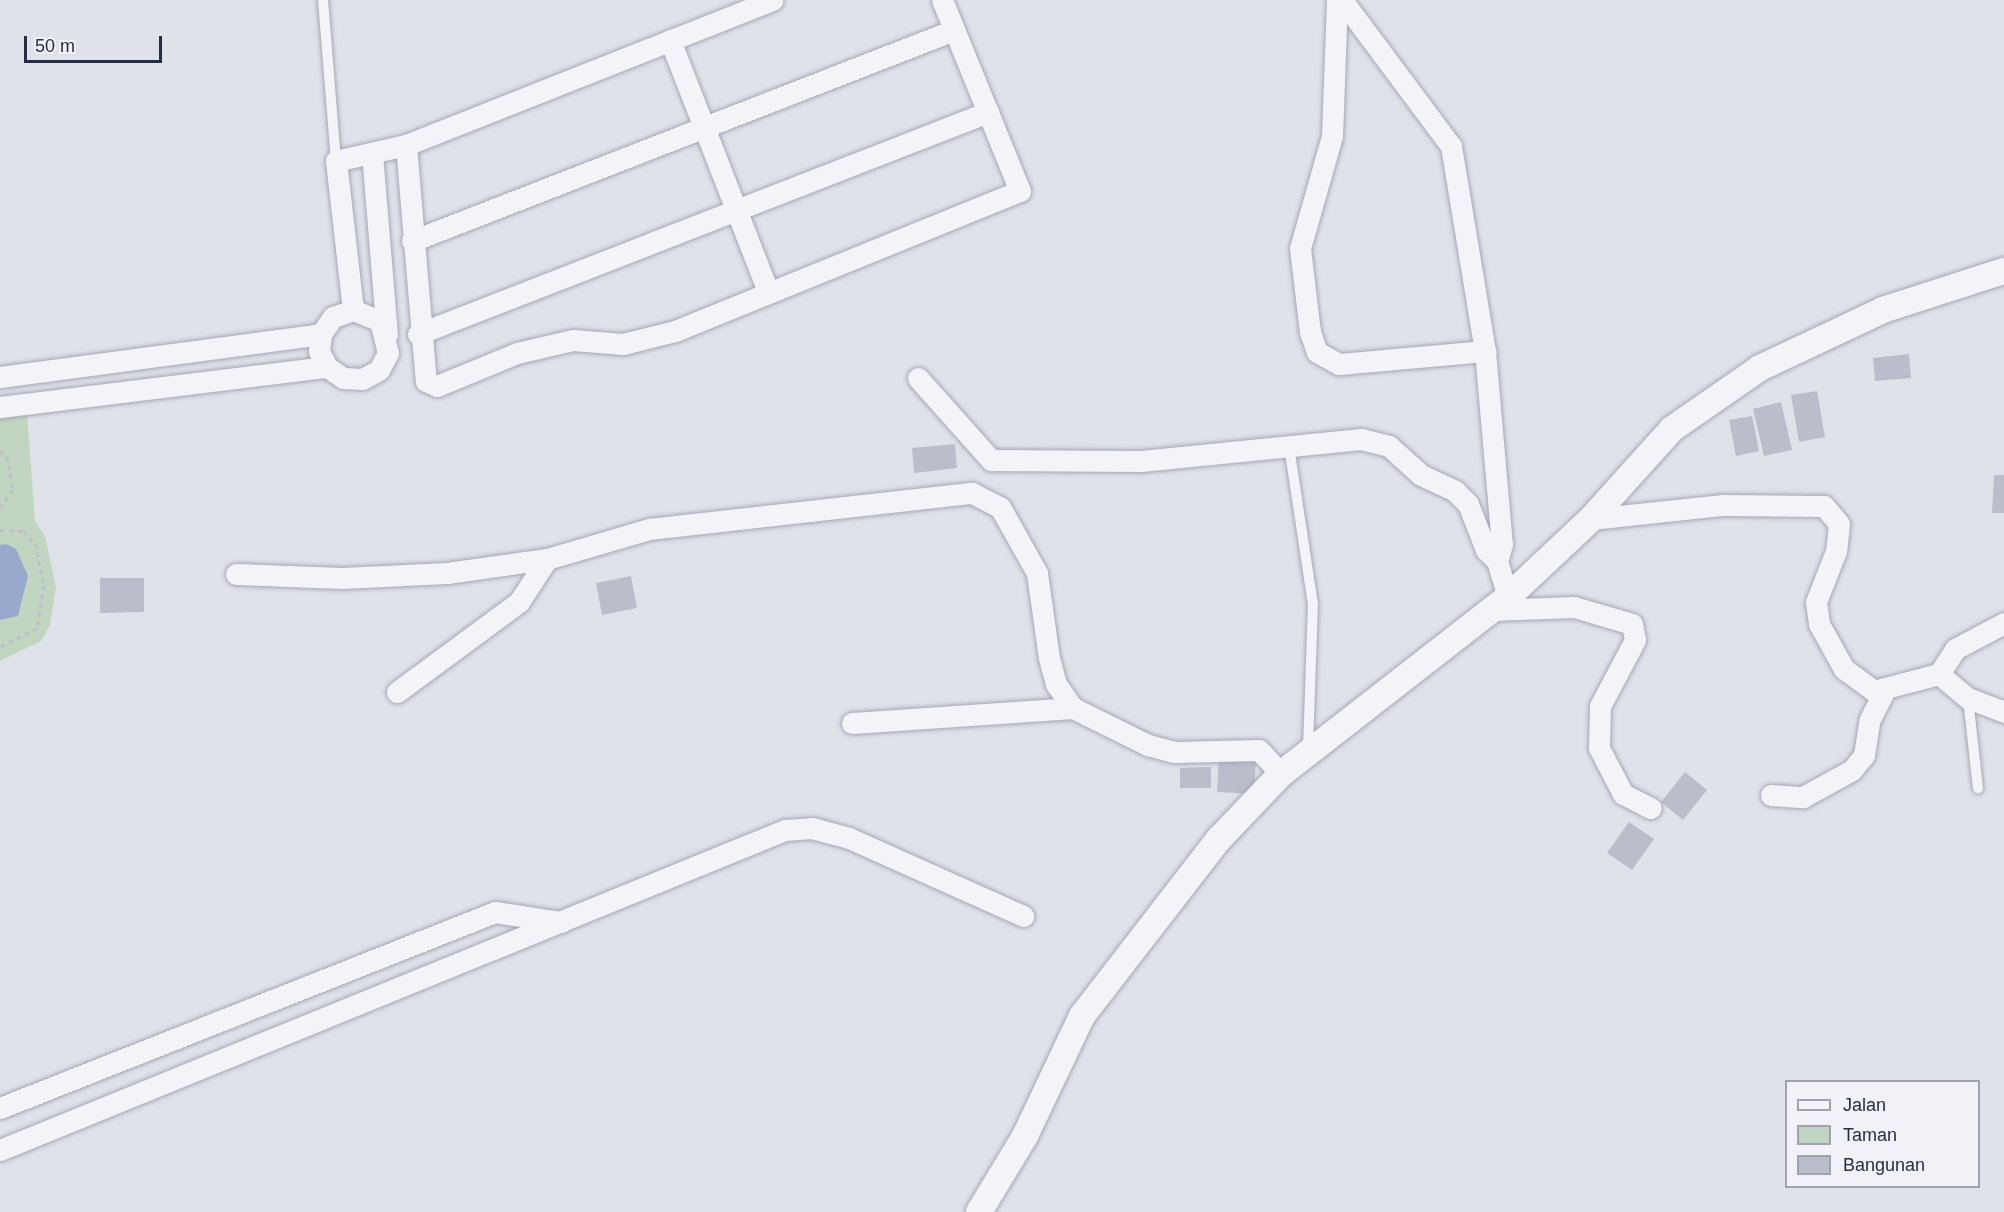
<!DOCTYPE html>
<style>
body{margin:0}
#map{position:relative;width:2004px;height:1212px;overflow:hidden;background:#e0e2ea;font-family:Helvetica,sans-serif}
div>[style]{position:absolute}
.green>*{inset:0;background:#c2d5c1}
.water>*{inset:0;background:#99a9cd}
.building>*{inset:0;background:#babdca}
.path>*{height:3px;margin-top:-1.5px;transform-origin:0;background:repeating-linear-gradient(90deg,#bec0c9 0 4.5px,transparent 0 9px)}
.roads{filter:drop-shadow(0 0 2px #a5a8b5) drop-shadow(0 0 2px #a5a8b5)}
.service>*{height:10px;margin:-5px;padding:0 5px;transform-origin:5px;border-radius:5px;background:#f3f4f8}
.minor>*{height:21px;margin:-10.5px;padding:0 10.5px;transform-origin:10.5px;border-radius:10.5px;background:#f3f4f8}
.tertiary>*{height:26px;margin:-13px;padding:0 13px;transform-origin:13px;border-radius:13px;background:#f3f4f8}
span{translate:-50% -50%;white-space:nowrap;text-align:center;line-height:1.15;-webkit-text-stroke:4.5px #f0f2f7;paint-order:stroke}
.legend{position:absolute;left:1785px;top:1080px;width:195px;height:108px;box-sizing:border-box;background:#f0f2f7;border:2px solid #a0a3af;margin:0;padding:8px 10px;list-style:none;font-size:18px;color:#272d43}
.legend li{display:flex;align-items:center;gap:12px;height:30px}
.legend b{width:30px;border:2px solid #a0a3af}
.scale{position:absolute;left:24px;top:36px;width:138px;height:27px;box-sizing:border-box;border:3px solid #272d43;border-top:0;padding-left:8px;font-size:18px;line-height:21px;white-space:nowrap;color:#272d43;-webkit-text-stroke:4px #f0f2f7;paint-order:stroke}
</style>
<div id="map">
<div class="green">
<div style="clip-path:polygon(27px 412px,35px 521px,45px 536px,56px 587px,50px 625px,41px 641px,0 661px,0 419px)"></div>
</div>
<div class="water">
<div style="clip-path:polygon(6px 544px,16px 549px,28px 576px,18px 616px,0 620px,0 545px)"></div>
</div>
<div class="building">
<div style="clip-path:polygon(1909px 354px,1911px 378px,1875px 381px,1873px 358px)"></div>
<div style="clip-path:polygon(1817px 391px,1825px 437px,1799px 442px,1791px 395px)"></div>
<div style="clip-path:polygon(1781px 402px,1792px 450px,1764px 456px,1753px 409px)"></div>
<div style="clip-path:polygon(1752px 416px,1759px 451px,1736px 456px,1729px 420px)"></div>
<div style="clip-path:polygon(955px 444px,957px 468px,914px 473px,912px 448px)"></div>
<div style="clip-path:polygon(1994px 475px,2004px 475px,2004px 513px,1992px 513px)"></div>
<div style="clip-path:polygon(631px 576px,637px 608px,602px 615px,596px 583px)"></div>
<div style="clip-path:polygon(100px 578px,144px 578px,144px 612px,100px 613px)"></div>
<div style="clip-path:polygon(1219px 756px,1256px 758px,1254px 794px,1217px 792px)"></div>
<div style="clip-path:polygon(1211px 767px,1211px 788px,1180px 788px,1180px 768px)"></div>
<div style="clip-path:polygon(1685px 772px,1707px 790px,1683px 820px,1661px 802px)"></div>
<div style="clip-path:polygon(1629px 822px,1654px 839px,1632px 870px,1607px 853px)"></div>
</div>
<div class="path">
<div style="left:0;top:451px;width:9px;rotate:36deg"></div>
<div style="left:7px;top:456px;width:34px;rotate:80deg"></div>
<div style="left:13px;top:489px;width:23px;rotate:124deg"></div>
<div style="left:0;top:530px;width:23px;rotate:2deg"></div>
<div style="left:23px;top:531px;width:17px;rotate:45deg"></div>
<div style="left:35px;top:543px;width:43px;rotate:77.9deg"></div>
<div style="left:44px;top:585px;width:44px;rotate:99.2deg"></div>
<div style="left:37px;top:628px;width:42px;rotate:152.8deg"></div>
</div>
<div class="roads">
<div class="service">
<div style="left:323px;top:0;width:162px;rotate:85.4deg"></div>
<div style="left:1289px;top:446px;width:160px;rotate:81.4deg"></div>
<div style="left:1313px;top:604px;width:146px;rotate:92deg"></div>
<div style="left:1968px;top:698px;width:91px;rotate:83.7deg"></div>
</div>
<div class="minor">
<div style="left:1337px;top:0;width:136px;rotate:92.1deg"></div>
<div style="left:1332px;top:136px;width:116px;rotate:105.9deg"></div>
<div style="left:1300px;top:248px;width:85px;rotate:83.2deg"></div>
<div style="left:1310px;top:332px;width:21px;rotate:71deg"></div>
<div style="left:1317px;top:352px;width:25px;rotate:29deg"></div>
<div style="left:1339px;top:364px;width:147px;rotate:-5.1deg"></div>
<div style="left:1485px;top:351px;width:194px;rotate:85deg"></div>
<div style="left:1502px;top:544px;width:18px;rotate:106deg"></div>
<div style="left:1497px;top:561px;width:38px;rotate:73deg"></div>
<div style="left:1342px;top:0;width:182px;rotate:53.3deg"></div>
<div style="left:1451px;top:146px;width:208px;rotate:80.6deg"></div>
<div style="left:670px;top:40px;width:270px;rotate:68.7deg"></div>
<div style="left:406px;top:145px;width:237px;rotate:85.2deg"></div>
<div style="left:426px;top:381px;width:12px;rotate:24deg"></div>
<div style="left:437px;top:386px;width:87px;rotate:-22.4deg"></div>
<div style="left:517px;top:353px;width:57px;rotate:-13.1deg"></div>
<div style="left:573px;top:340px;width:50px;rotate:4.6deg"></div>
<div style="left:623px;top:344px;width:54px;rotate:-14deg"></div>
<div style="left:675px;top:331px;width:372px;rotate:-22.1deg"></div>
<div style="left:1020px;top:191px;width:206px;rotate:-112.2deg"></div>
<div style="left:372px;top:153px;width:182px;rotate:85.3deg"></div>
<div style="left:412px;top:241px;width:582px;rotate:-21.27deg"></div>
<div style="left:353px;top:310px;width:150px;rotate:-96.5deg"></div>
<div style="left:336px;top:161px;width:72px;rotate:-12.9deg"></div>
<div style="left:406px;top:145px;width:394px;rotate:-21.6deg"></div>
<div style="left:418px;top:334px;width:612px;rotate:-21.28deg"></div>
<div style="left:0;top:377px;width:324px;rotate:-7.6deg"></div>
<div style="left:321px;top:334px;width:21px;rotate:-55deg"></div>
<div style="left:333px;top:317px;width:21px;rotate:-19deg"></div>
<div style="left:353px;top:310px;width:29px;rotate:22deg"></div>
<div style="left:380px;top:321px;width:33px;rotate:76deg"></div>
<div style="left:388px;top:353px;width:19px;rotate:118deg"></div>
<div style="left:379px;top:370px;width:19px;rotate:152deg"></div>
<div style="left:362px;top:379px;width:19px;rotate:-177deg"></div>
<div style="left:343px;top:378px;width:19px;rotate:-145deg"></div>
<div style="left:327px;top:367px;width:18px;rotate:-117deg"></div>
<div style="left:319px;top:351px;width:17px;rotate:-83deg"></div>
<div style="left:918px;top:378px;width:110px;rotate:48.3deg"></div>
<div style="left:991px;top:460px;width:150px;rotate:0.4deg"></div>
<div style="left:1141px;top:461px;width:221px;rotate:-5.7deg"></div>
<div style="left:1361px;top:439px;width:29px;rotate:14deg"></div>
<div style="left:1389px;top:446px;width:43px;rotate:42.2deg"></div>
<div style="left:1421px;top:475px;width:38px;rotate:25deg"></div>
<div style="left:1455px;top:491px;width:18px;rotate:45deg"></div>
<div style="left:1468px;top:504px;width:49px;rotate:68.6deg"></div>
<div style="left:1486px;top:550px;width:16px;rotate:45deg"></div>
<div style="left:0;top:407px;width:329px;rotate:-7deg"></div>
<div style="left:1591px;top:519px;width:133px;rotate:-6.1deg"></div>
<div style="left:1723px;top:505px;width:101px;rotate:0.6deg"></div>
<div style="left:1824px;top:506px;width:23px;rotate:50deg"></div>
<div style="left:1839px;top:524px;width:27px;rotate:96deg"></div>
<div style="left:1836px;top:551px;width:55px;rotate:111.4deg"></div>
<div style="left:1816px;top:602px;width:22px;rotate:82deg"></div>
<div style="left:1819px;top:624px;width:51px;rotate:60.9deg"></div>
<div style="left:1844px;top:669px;width:37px;rotate:36deg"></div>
<div style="left:1874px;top:691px;width:67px;rotate:-14.7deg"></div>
<div style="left:1939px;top:674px;width:30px;rotate:-57deg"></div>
<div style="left:1955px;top:649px;width:55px;rotate:-28deg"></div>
<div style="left:236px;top:574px;width:106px;rotate:2.2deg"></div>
<div style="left:342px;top:578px;width:105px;rotate:-2.7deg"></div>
<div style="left:447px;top:573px;width:101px;rotate:-8deg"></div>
<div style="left:547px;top:559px;width:106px;rotate:-16.4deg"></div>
<div style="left:649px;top:529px;width:325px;rotate:-6.4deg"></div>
<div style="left:972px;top:493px;width:31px;rotate:27deg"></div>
<div style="left:1000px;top:507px;width:76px;rotate:60.7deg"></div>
<div style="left:1037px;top:573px;width:86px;rotate:82deg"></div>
<div style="left:1049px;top:658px;width:27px;rotate:75deg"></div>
<div style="left:1056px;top:684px;width:29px;rotate:55deg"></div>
<div style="left:1073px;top:708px;width:84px;rotate:26.3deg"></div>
<div style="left:1148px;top:745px;width:27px;rotate:15deg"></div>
<div style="left:1174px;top:752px;width:85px;rotate:-1.3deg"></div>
<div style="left:1259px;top:750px;width:33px;rotate:47deg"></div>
<div style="left:1491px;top:610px;width:83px;rotate:-2.1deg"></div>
<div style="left:1574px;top:607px;width:60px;rotate:16.3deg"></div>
<div style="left:1632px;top:624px;width:16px;rotate:79deg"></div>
<div style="left:1635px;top:640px;width:75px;rotate:117.9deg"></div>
<div style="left:1600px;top:706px;width:42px;rotate:91.4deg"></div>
<div style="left:1599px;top:748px;width:52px;rotate:62.4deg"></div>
<div style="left:1623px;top:794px;width:31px;rotate:27deg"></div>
<div style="left:1939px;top:674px;width:38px;rotate:40deg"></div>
<div style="left:1968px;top:698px;width:39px;rotate:21deg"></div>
<div style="left:397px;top:692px;width:152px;rotate:-36.4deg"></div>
<div style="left:519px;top:602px;width:51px;rotate:-56.9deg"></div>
<div style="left:852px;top:723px;width:222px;rotate:-3.9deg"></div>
<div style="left:1771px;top:795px;width:32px;rotate:4deg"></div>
<div style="left:1803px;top:797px;width:56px;rotate:-28.9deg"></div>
<div style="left:1852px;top:770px;width:19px;rotate:-51deg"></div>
<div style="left:1864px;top:755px;width:36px;rotate:-81deg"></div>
<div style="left:1870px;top:719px;width:31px;rotate:-63deg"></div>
<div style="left:0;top:1108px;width:532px;rotate:-21.6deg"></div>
<div style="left:495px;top:912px;width:67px;rotate:8.6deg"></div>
<div style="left:0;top:1150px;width:848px;rotate:-22.18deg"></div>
<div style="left:785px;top:830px;width:27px;rotate:-4deg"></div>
<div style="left:812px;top:828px;width:38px;rotate:15deg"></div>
<div style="left:849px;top:838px;width:191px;rotate:24.1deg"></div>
</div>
<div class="tertiary">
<div style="left:979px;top:1212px;width:89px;rotate:-58.8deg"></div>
<div style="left:1025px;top:1136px;width:133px;rotate:-64.6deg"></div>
<div style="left:1082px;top:1016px;width:224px;rotate:-52.3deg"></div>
<div style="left:1219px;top:839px;width:90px;rotate:-46.4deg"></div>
<div style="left:1281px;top:774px;width:288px;rotate:-37.9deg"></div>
<div style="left:1508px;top:597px;width:114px;rotate:-43.2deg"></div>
<div style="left:1591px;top:519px;width:121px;rotate:-48deg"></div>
<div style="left:1672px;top:429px;width:107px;rotate:-34.7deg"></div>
<div style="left:1760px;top:368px;width:136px;rotate:-25.2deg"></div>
<div style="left:1883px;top:310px;width:127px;rotate:-17.9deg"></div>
</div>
</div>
<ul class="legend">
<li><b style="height:8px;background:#f3f4f8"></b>Jalan</li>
<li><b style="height:16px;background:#c2d5c1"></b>Taman</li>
<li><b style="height:16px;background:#babdca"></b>Bangunan</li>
</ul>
<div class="scale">50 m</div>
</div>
